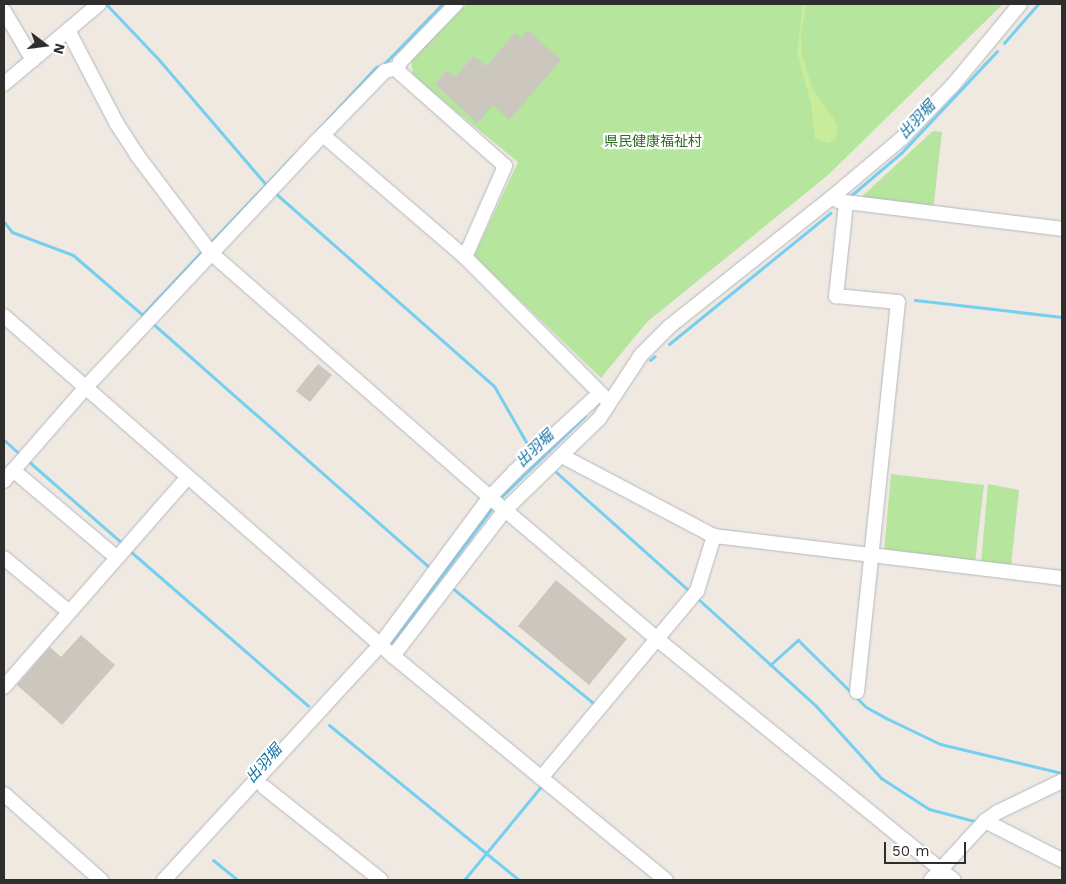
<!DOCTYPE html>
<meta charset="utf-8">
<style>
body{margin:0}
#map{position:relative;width:1066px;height:884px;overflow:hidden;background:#efe9e1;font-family:"Work Sans","Noto Sans JP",sans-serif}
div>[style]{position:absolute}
.green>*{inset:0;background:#b6e59e}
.pitch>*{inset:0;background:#c9ec9a}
.stream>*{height:3px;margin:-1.5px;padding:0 1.5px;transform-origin:1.5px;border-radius:1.5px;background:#75cff0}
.building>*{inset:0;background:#cbc7bf}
.roads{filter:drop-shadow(0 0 1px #b4b7c1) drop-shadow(0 0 1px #b4b7c1)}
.minor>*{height:14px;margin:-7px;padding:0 7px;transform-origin:7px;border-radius:7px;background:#fff}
span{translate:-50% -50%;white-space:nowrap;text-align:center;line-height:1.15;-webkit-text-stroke:4.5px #fff;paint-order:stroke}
.park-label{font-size:14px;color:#2c6e1b}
.water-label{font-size:15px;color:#0d6fa3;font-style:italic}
.frame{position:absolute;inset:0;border:5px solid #2e2e2e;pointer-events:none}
.north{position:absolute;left:20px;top:20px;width:50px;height:50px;-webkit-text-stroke:4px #fff;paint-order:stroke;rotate:105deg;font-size:14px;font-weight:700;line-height:20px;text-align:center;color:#2e2e2e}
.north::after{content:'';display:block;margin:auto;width:18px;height:22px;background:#2e2e2e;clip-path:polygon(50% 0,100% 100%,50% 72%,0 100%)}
.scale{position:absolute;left:884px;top:842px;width:82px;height:22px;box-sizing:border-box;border:2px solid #2e2e2e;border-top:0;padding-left:6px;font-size:15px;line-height:18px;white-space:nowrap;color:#2e2e2e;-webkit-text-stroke:4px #fff;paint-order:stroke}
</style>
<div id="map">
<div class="green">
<div style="clip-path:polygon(467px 4px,1003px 4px,828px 175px,647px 322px,601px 378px,474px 256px,518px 162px,413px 76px,411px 60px)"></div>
<div style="clip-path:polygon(933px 131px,942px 132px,933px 211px,857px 201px)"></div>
<div style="clip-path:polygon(891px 474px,984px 485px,975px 562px,884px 552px)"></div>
<div style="clip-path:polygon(988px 484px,1019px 490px,1011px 566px,981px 563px)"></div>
</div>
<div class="pitch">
<div style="clip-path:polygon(803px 4px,807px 4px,801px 31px,802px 55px,813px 90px,836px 122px,838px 131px,836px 138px,829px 143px,815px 139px,811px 104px,797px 52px)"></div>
</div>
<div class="stream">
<div style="left:106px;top:4px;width:79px;rotate:46.5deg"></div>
<div style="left:160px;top:61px;width:166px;rotate:49.4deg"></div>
<div style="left:1004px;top:43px;width:52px;rotate:-48.9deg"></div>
<div style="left:317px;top:131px;width:87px;rotate:-47.3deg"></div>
<div style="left:376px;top:67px;width:6px;rotate:-9deg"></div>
<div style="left:382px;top:66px;width:86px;rotate:-45.9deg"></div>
<div style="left:274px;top:192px;width:293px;rotate:41.4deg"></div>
<div style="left:494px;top:386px;width:70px;rotate:60.2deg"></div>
<div style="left:848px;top:198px;width:70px;rotate:-40.3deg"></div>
<div style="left:901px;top:153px;width:140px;rotate:-46.7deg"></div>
<div style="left:4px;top:222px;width:13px;rotate:51deg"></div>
<div style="left:12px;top:232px;width:65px;rotate:20.7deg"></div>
<div style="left:73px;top:255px;width:96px;rotate:40.8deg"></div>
<div style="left:208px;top:245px;width:124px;rotate:-46.3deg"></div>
<div style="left:915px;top:300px;width:148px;rotate:6.6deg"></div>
<div style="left:142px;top:315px;width:91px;rotate:-46.8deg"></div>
<div style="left:151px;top:322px;width:373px;rotate:41.4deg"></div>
<div style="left:669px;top:344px;width:208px;rotate:-39.1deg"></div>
<div style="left:650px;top:360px;width:6px;rotate:-39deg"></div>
<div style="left:4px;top:440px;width:24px;rotate:42deg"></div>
<div style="left:27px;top:460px;width:129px;rotate:41.2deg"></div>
<div style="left:556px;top:472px;width:180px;rotate:41.8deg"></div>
<div style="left:500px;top:498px;width:118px;rotate:-44deg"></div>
<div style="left:130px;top:551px;width:236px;rotate:41deg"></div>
<div style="left:451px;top:587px;width:188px;rotate:39.2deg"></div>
<div style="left:697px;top:598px;width:161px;rotate:42.2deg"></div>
<div style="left:816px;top:706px;width:97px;rotate:47.9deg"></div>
<div style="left:881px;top:778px;width:57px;rotate:32.9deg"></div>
<div style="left:929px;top:809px;width:51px;rotate:14.9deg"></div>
<div style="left:392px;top:642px;width:169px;rotate:-53.2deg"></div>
<div style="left:770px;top:665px;width:38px;rotate:-42deg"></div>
<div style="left:798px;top:640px;width:95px;rotate:44.6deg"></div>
<div style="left:866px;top:707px;width:23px;rotate:29deg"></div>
<div style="left:886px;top:718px;width:60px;rotate:25.7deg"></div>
<div style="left:940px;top:744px;width:125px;rotate:13.4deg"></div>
<div style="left:329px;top:725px;width:245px;rotate:39.2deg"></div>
<div style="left:213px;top:860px;width:32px;rotate:39deg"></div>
<div style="left:464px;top:880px;width:124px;rotate:-50.5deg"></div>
</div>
<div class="building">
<div style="clip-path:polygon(528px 30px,561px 60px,509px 120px,493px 105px,477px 123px,435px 84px,447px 70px,455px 77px,474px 56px,486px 66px,515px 33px,521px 38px)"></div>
<div style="clip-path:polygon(318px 364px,332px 375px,310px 402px,296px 391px)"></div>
<div style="clip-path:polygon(556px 580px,627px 639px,589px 685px,518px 626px)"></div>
<div style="clip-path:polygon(81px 635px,115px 665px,62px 725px,17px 685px,50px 647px,61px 657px)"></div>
</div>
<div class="roads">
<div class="minor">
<div style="left:456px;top:4px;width:81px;rotate:134deg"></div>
<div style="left:400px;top:62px;width:6px;rotate:108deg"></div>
<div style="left:398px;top:68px;width:5px;rotate:68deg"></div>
<div style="left:400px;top:73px;width:140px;rotate:41.5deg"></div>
<div style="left:505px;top:166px;width:99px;rotate:113.7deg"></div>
<div style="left:465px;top:257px;width:202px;rotate:45.2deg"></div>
<div style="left:4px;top:11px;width:57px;rotate:59.4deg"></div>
<div style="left:68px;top:30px;width:106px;rotate:62.5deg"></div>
<div style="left:117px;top:124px;width:37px;rotate:57deg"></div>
<div style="left:137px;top:155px;width:123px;rotate:52.9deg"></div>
<div style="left:211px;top:253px;width:390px;rotate:41.2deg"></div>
<div style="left:505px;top:510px;width:199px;rotate:40.3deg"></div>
<div style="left:657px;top:639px;width:382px;rotate:39.1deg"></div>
<div style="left:4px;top:84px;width:124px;rotate:-40.1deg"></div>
<div style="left:323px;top:135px;width:187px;rotate:40.7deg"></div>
<div style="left:838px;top:201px;width:226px;rotate:7.1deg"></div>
<div style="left:846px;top:203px;width:94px;rotate:96.1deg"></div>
<div style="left:836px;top:296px;width:62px;rotate:5.5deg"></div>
<div style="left:898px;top:302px;width:392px;rotate:96deg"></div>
<div style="left:4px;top:316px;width:517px;rotate:41.15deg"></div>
<div style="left:393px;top:656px;width:353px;rotate:39.4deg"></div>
<div style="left:562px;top:456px;width:172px;rotate:27.8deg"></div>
<div style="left:714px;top:536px;width:351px;rotate:6.9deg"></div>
<div style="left:13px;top:470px;width:135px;rotate:40.2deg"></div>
<div style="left:4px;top:481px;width:123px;rotate:-48.9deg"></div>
<div style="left:85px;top:388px;width:333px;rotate:-46.8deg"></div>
<div style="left:313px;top:145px;width:103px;rotate:-45.8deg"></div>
<div style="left:385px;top:71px;width:13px;rotate:-13deg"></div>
<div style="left:4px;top:558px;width:83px;rotate:39.6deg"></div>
<div style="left:393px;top:656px;width:184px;rotate:-52.5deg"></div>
<div style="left:505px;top:510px;width:131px;rotate:-44.1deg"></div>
<div style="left:599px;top:419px;width:77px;rotate:-56.7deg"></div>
<div style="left:641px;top:355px;width:41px;rotate:-45deg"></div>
<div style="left:670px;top:326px;width:206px;rotate:-38.5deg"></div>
<div style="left:831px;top:198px;width:92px;rotate:-40.1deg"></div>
<div style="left:901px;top:139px;width:75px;rotate:-46.1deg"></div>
<div style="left:953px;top:85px;width:105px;rotate:-50.4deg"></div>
<div style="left:4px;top:687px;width:279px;rotate:-48.8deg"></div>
<div style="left:541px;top:778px;width:244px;rotate:-50.2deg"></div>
<div style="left:697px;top:591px;width:58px;rotate:-72.8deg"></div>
<div style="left:264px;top:787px;width:149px;rotate:38.5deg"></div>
<div style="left:4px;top:794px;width:130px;rotate:41.6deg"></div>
<div style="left:985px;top:821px;width:86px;rotate:26.9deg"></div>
<div style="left:164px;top:880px;width:319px;rotate:-47.4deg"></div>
<div style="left:380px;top:645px;width:184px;rotate:-53.4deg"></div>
<div style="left:490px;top:497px;width:35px;rotate:-46deg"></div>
<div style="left:514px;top:472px;width:117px;rotate:-42.6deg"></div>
<div style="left:931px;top:880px;width:80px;rotate:-47.5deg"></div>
<div style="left:985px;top:821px;width:16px;rotate:-35deg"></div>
<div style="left:998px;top:812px;width:71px;rotate:-25.8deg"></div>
</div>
</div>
<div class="park-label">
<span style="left:653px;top:141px">県民健康福祉村</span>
</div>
<div class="water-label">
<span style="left:917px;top:120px;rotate:-47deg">出羽堀</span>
<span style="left:535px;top:449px;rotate:-44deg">出羽堀</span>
<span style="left:264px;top:764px;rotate:-48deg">出羽堀</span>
</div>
<div class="frame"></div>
<div class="north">N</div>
<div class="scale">50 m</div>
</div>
